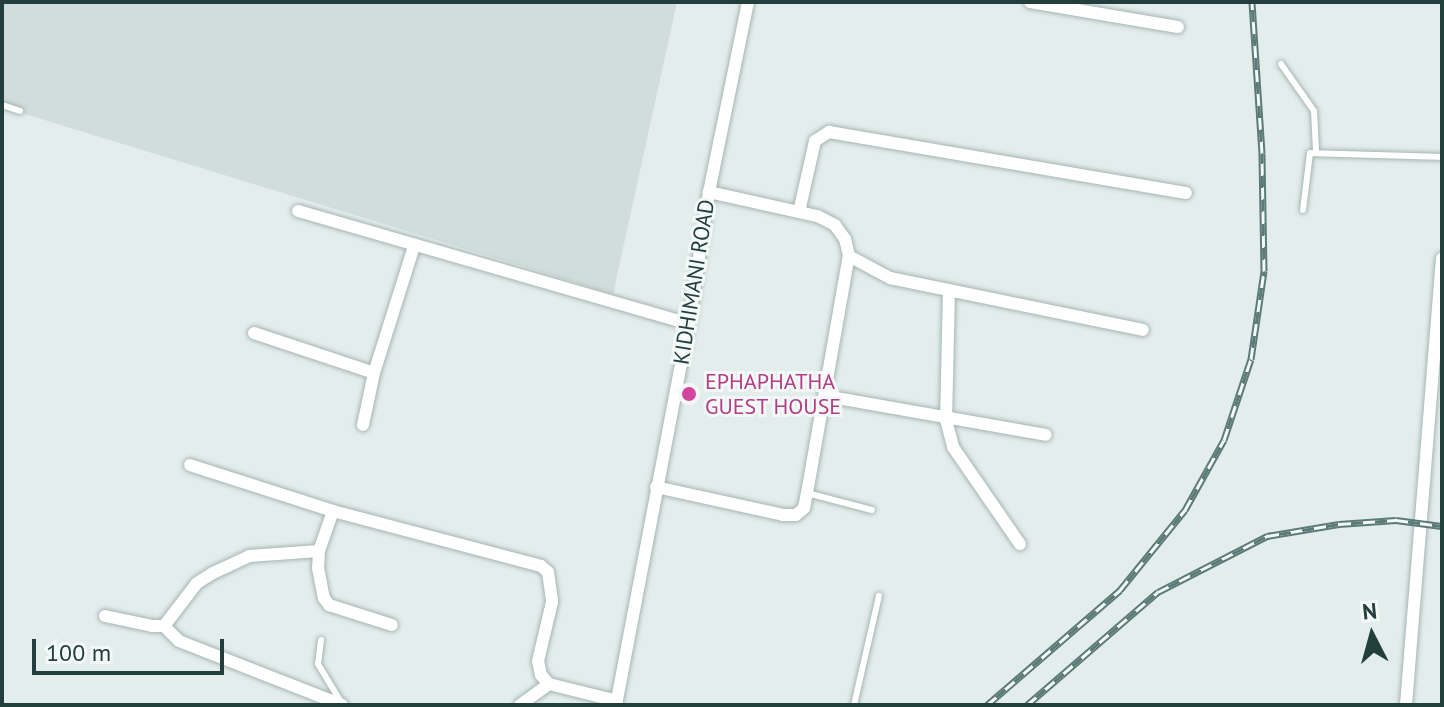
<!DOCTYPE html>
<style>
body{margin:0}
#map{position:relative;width:1444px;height:707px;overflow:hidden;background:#e3edeb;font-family:"PT Sans",sans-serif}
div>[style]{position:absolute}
.built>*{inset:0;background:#d1ddda}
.roads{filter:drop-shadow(0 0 2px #a5b5b3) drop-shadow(0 0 2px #a5b5b3)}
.service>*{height:6px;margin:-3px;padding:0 3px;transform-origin:3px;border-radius:3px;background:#fff}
.minor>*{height:12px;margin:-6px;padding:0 6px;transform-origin:6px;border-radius:6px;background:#fff}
.rail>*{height:7px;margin-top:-3.5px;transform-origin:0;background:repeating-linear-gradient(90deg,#f4f9f8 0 12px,#5c7b78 0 24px);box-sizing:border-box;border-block:2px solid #5c7b78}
.dots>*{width:22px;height:22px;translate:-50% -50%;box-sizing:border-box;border:4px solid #f4f9f8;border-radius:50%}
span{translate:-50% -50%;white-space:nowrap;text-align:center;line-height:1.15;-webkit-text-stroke:6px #f4f9f8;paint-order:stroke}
.street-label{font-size:22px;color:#223f3d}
.hotel-label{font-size:22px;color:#b23c85}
.left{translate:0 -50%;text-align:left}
.frame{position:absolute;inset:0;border:4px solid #223f3d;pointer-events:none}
.north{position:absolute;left:1332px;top:595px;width:80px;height:80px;-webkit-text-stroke:6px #f4f9f8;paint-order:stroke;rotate:354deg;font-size:22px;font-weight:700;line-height:32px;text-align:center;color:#223f3d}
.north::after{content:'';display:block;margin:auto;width:28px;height:36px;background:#223f3d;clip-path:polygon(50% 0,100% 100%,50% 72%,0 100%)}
.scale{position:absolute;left:32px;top:639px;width:192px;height:36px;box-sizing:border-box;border:4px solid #223f3d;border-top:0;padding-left:10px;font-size:24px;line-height:28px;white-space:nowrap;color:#223f3d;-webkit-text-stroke:6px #f4f9f8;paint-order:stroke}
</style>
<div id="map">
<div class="built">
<div style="clip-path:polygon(2px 2px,677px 2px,613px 294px,2px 107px)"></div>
</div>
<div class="roads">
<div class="service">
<div style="left:1281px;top:64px;width:57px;rotate:54.9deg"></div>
<div style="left:1314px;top:111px;width:40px;rotate:87.1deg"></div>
<div style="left:2px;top:105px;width:19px;rotate:18deg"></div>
<div style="left:1303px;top:210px;width:57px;rotate:-83deg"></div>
<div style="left:1310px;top:153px;width:132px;rotate:1.7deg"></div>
<div style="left:807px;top:493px;width:67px;rotate:14.7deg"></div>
<div style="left:321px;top:640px;width:24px;rotate:97deg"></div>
<div style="left:318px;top:664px;width:44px;rotate:58.8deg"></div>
<div style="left:854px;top:705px;width:112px;rotate:-77.1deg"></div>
</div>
<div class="minor">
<div style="left:1030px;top:2px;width:150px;rotate:9.6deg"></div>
<div style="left:298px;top:211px;width:407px;rotate:16.1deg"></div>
<div style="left:799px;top:212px;width:73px;rotate:-77.3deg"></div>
<div style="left:815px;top:141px;width:17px;rotate:-33deg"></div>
<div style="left:829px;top:132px;width:362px;rotate:9.7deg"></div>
<div style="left:849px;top:256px;width:47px;rotate:28.2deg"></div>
<div style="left:890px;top:278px;width:258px;rotate:11.6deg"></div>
<div style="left:949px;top:290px;width:130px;rotate:91.3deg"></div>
<div style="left:946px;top:420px;width:28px;rotate:75deg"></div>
<div style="left:953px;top:447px;width:118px;rotate:55.4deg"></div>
<div style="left:254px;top:333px;width:126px;rotate:18.4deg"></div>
<div style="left:825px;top:396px;width:224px;rotate:10deg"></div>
<div style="left:363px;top:425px;width:53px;rotate:-78.1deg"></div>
<div style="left:374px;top:373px;width:133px;rotate:-72.5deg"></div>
<div style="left:190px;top:465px;width:150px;rotate:17.8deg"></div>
<div style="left:333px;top:511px;width:215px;rotate:14.8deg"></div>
<div style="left:541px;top:566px;width:9px;rotate:41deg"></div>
<div style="left:548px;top:572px;width:30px;rotate:82deg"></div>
<div style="left:552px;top:602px;width:61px;rotate:103.3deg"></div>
<div style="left:538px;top:661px;width:14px;rotate:78deg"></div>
<div style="left:541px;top:675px;width:12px;rotate:48deg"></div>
<div style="left:549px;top:684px;width:70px;rotate:14deg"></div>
<div style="left:656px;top:487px;width:130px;rotate:12.4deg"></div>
<div style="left:783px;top:515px;width:13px"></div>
<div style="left:796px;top:515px;width:11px;rotate:-41deg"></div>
<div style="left:804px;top:508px;width:15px;rotate:-79deg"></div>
<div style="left:807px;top:493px;width:241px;rotate:-80deg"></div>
<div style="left:849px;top:256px;width:17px;rotate:-103deg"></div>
<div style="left:845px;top:239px;width:17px;rotate:-126deg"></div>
<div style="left:835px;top:225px;width:20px;rotate:-153deg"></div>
<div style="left:817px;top:216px;width:111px;rotate:-167.5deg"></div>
<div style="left:333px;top:511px;width:42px;rotate:109.3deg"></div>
<div style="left:319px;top:551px;width:17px;rotate:93deg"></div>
<div style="left:318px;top:568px;width:31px;rotate:79deg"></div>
<div style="left:324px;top:598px;width:9px;rotate:54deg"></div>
<div style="left:329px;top:605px;width:66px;rotate:17.6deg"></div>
<div style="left:105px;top:616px;width:48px;rotate:12deg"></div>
<div style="left:152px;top:626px;width:12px"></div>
<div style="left:164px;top:626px;width:54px;rotate:-52.5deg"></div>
<div style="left:197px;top:583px;width:19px;rotate:-32deg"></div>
<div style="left:213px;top:573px;width:40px;rotate:-25deg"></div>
<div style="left:249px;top:556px;width:70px;rotate:-4.1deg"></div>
<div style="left:164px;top:626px;width:21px;rotate:45deg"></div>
<div style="left:179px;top:641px;width:175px;rotate:21.4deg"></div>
<div style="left:520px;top:705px;width:36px;rotate:-36deg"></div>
<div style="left:616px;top:705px;width:388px;rotate:-79.2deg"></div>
<div style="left:689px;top:324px;width:134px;rotate:-81.4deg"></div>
<div style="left:709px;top:192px;width:194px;rotate:-78.4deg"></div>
<div style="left:1406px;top:705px;width:448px;rotate:-85.4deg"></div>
</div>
</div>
<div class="rail">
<div style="left:987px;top:705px;width:176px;rotate:-40.8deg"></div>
<div style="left:1120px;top:590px;width:103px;rotate:-50.9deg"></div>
<div style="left:1185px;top:510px;width:80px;rotate:-60.9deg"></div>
<div style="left:1224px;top:440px;width:85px;rotate:-71.6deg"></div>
<div style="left:1251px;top:359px;width:89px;rotate:-81.6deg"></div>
<div style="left:1264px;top:271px;width:118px;rotate:-91deg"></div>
<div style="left:1262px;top:153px;width:151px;rotate:-93.8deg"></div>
<div style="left:1027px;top:705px;width:173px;rotate:-40.8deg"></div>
<div style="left:1158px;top:592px;width:123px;rotate:-27.2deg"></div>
<div style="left:1267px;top:536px;width:73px;rotate:-9.5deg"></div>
<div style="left:1339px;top:524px;width:57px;rotate:-4deg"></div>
<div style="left:1396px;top:520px;width:46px;rotate:7.4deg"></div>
</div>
<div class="dots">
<div style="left:689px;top:394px;background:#d1479c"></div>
</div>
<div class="street-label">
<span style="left:694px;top:282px;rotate:-81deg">KIDHIMANI ROAD</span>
</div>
<div class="hotel-label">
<span class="left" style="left:705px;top:394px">EPHAPHATHA<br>GUEST HOUSE</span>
</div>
<div class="frame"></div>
<div class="north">N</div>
<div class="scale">100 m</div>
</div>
